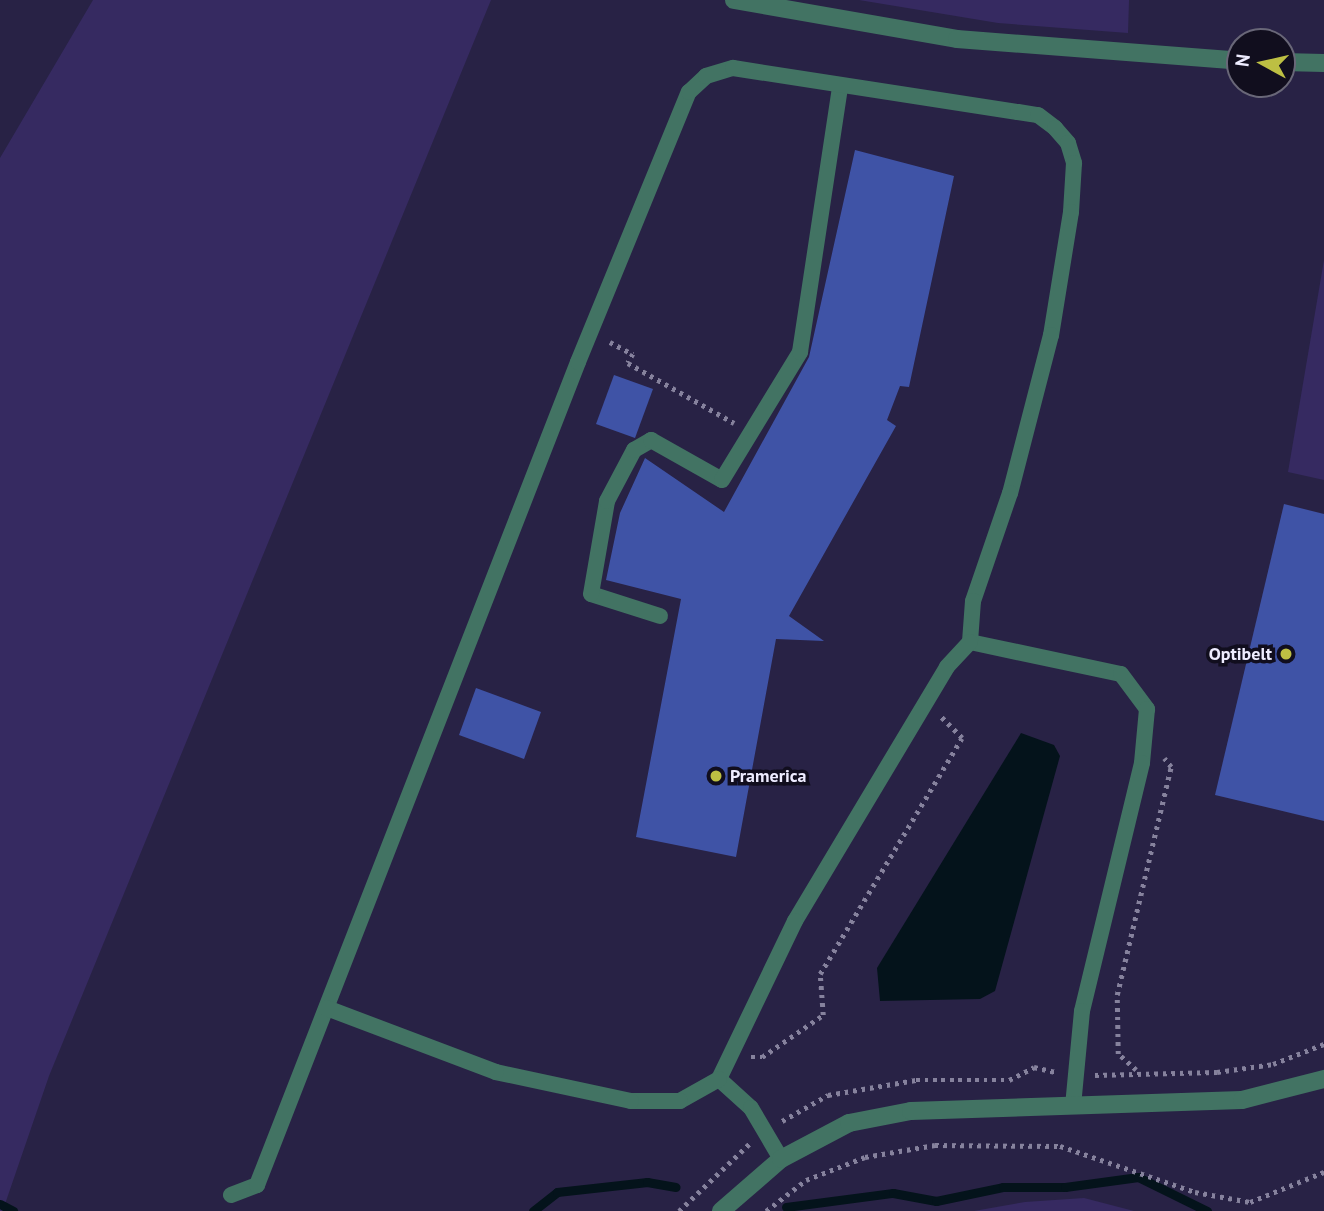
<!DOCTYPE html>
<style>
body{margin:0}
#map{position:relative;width:1324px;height:1211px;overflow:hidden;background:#282245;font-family:"PT Sans",sans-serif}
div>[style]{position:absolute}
.green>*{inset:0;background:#362a61}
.water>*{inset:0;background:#04131b}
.stream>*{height:9px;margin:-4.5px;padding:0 4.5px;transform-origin:4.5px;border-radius:4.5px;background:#04131b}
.building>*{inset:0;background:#3f53a6}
.path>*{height:4.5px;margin-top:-2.25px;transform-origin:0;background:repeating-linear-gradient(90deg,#86829d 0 3.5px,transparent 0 8.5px)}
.service>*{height:16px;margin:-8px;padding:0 8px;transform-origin:8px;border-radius:8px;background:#427363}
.minor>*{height:18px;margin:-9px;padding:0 9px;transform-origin:9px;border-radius:9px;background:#427363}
.tertiary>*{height:18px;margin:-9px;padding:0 9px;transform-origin:9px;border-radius:9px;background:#427363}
.dots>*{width:19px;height:19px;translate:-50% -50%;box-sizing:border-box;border:4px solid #110e1e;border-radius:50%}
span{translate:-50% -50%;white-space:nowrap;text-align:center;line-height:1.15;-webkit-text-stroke:7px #110e1e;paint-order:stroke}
.poi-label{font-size:18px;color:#eeecff;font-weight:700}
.right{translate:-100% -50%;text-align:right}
.left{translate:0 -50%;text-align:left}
.north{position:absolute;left:1226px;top:28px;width:70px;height:70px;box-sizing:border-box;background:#110e1e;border:2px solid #696778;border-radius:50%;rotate:278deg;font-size:19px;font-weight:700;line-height:28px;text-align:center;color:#eeecff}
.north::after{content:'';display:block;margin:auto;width:24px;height:32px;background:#bdbf43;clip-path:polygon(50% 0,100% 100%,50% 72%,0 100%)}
</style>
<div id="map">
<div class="green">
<div style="clip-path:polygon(93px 0,491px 0,49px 1076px,4px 1207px,13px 1211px,0 1211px,0 158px)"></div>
<div style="clip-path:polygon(859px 0,1129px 0,1128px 33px,998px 23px)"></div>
<div style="clip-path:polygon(1324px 260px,1324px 480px,1288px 472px)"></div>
<div style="clip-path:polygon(1084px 1198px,1134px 1211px,974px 1211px,1025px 1202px)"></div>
</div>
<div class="water">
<div style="clip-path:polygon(1021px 733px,1054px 745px,1060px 756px,995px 991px,980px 999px,880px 1001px,877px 968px)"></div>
</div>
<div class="stream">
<div style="left:0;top:1204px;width:15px;rotate:28deg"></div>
<div style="left:786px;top:1207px;width:108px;rotate:-7.5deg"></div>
<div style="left:893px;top:1193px;width:44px;rotate:10.5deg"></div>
<div style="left:936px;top:1201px;width:68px;rotate:-11.8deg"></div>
<div style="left:1003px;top:1187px;width:62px"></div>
<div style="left:1065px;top:1187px;width:74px;rotate:-7.8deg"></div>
<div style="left:1138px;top:1177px;width:77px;rotate:26.2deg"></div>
<div style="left:533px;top:1211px;width:31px;rotate:-38deg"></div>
<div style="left:557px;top:1192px;width:91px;rotate:-6.3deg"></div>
<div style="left:647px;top:1182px;width:29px;rotate:10deg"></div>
</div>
<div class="building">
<div style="clip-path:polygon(855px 150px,954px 176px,909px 387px,900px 386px,887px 420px,896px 426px,789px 616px,824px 641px,776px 639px,736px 857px,636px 837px,681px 599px,606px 580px,620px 513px,645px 458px,724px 512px,809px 357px)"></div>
<div style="clip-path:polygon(614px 375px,653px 389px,635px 438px,596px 424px)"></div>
<div style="clip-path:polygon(1284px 504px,1324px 514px,1324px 821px,1215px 795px)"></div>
<div style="clip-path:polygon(476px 688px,541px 712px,524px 759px,459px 735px)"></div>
</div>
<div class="path">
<div style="left:610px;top:342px;width:26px;rotate:28deg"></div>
<div style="left:633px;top:354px;width:10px;rotate:119deg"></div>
<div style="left:628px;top:363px;width:122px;rotate:29.5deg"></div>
<div style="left:751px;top:1057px;width:11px"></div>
<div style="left:762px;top:1057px;width:74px;rotate:-34.5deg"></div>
<div style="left:823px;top:1015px;width:41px;rotate:-94.2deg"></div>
<div style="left:820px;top:974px;width:275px;rotate:-59deg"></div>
<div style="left:962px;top:738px;width:30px;rotate:-135deg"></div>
<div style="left:1136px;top:1070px;width:24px;rotate:-138deg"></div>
<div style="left:1118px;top:1054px;width:59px;rotate:-91deg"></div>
<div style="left:1117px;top:995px;width:234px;rotate:-76.7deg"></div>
<div style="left:1171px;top:767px;width:11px;rotate:-128deg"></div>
<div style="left:1095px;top:1075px;width:122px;rotate:-1.4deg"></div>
<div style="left:1217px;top:1072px;width:57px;rotate:-8.1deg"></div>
<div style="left:1273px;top:1064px;width:55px;rotate:-21.4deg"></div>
<div style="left:782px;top:1121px;width:53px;rotate:-29.5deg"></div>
<div style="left:828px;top:1095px;width:89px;rotate:-9.7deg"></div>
<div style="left:916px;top:1080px;width:93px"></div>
<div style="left:1009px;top:1080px;width:28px;rotate:-27deg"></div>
<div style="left:1034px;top:1067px;width:22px;rotate:13deg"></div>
<div style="left:679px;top:1211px;width:97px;rotate:-43.7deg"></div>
<div style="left:766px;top:1211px;width:51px;rotate:-37.8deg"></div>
<div style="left:806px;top:1180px;width:63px;rotate:-21.3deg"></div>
<div style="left:865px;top:1157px;width:71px;rotate:-9.7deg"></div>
<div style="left:935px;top:1145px;width:125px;rotate:0.5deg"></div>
<div style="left:1060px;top:1146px;width:143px;rotate:18.8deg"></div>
<div style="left:1195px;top:1192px;width:56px;rotate:10.3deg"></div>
<div style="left:1250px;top:1202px;width:80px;rotate:-22.1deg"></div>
</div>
<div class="service">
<div style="left:660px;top:616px;width:72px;rotate:-162.3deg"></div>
<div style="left:591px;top:594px;width:94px;rotate:-80.2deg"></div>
<div style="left:607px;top:501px;width:58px;rotate:-62.1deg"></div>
<div style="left:634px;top:450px;width:20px;rotate:-30deg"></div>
<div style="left:651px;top:440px;width:81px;rotate:29.4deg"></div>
<div style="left:722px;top:480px;width:150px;rotate:-58.6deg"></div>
<div style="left:800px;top:352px;width:269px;rotate:-81.4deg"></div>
<div style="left:970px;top:642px;width:154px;rotate:12deg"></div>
<div style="left:1121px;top:674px;width:44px;rotate:53.4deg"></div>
<div style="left:1147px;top:709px;width:54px;rotate:95.3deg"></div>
<div style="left:1142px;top:763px;width:255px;rotate:103.6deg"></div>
<div style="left:1082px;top:1011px;width:95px;rotate:95.4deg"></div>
<div style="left:719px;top:1079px;width:43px;rotate:42.2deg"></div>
<div style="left:751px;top:1108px;width:59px;rotate:59.5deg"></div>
<div style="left:231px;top:1195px;width:28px;rotate:-21deg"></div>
<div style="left:257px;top:1185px;width:883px;rotate:-68.69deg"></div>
<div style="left:578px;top:362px;width:292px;rotate:-67.7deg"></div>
<div style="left:689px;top:92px;width:23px;rotate:-43deg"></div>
<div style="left:706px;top:76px;width:28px;rotate:-17deg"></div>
<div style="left:733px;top:68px;width:288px;rotate:8.8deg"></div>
<div style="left:1018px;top:112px;width:20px;rotate:9deg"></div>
<div style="left:1038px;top:115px;width:21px;rotate:37deg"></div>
<div style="left:1055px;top:128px;width:20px;rotate:49deg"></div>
<div style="left:1068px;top:143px;width:21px;rotate:73deg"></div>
<div style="left:1074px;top:163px;width:49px;rotate:93.5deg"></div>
<div style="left:1071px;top:212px;width:125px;rotate:99.2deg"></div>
<div style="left:1051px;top:335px;width:163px;rotate:104.5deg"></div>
<div style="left:1010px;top:493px;width:114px;rotate:108.9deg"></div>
<div style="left:973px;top:601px;width:41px;rotate:94.2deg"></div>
<div style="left:970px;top:642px;width:34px;rotate:133deg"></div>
<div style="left:947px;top:667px;width:296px;rotate:120.9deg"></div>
<div style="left:795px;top:921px;width:175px;rotate:115.7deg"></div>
<div style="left:719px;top:1079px;width:45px;rotate:150.6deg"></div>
<div style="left:680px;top:1101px;width:49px;rotate:180deg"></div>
<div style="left:631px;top:1101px;width:138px;rotate:-167.9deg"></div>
<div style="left:496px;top:1072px;width:181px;rotate:-159.3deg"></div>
</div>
<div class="minor">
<div style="left:721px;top:1211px;width:79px;rotate:-40.9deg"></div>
<div style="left:781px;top:1159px;width:77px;rotate:-27.9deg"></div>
<div style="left:849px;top:1123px;width:63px;rotate:-11deg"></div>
<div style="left:911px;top:1111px;width:331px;rotate:-1.9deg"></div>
<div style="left:1242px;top:1100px;width:85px;rotate:-14.4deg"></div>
</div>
<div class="tertiary">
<div style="left:734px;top:0;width:226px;rotate:9.9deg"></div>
<div style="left:957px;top:39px;width:284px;rotate:4.4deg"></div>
<div style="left:1282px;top:62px;width:42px;rotate:1.4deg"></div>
</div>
<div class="dots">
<div style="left:1286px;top:654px;background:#bdbf43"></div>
<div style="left:716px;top:776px;background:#bdbf43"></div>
</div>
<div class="poi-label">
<span class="right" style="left:1272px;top:654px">Optibelt</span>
<span class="left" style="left:730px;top:776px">Pramerica</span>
</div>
<div class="north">N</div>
</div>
